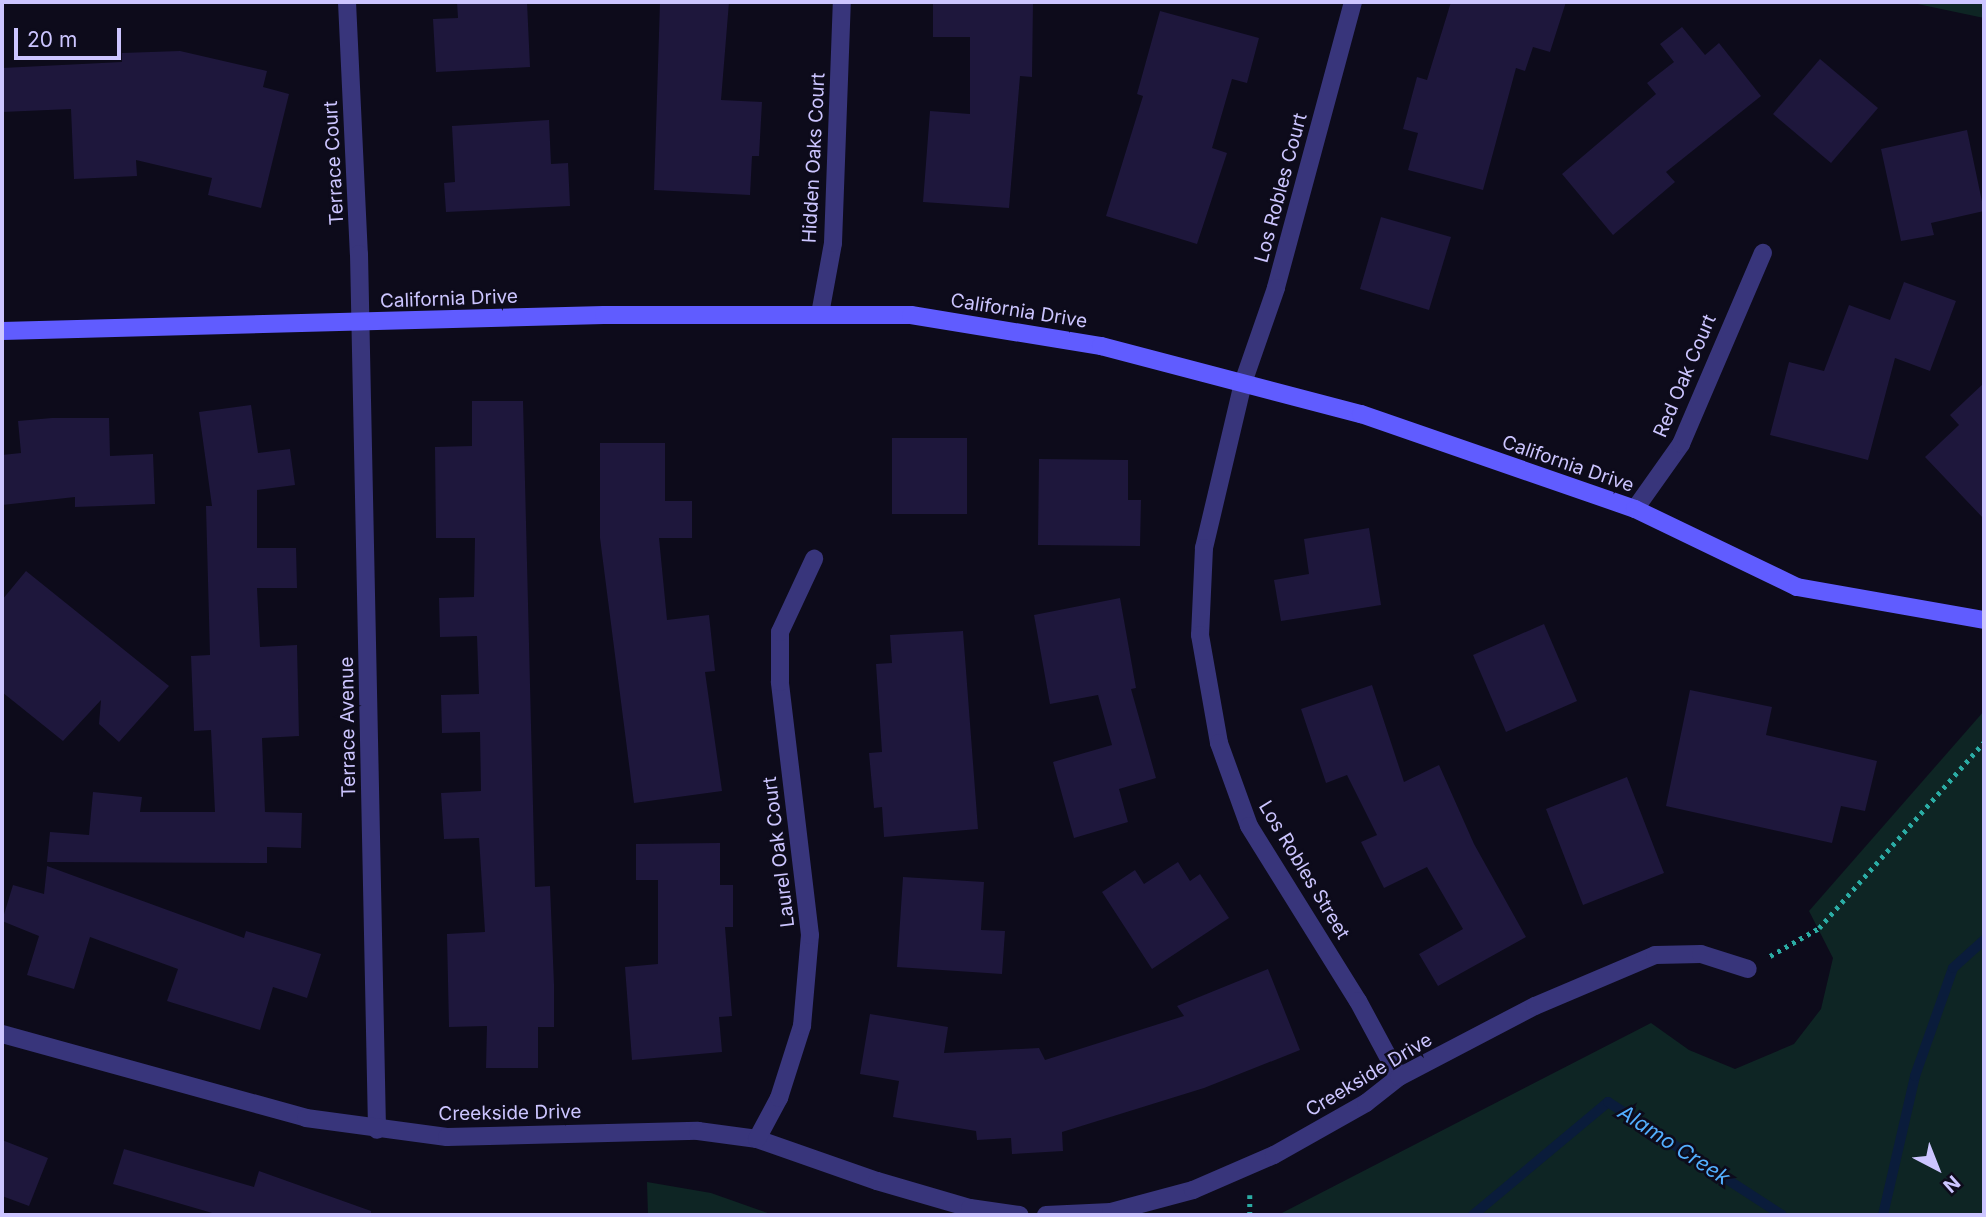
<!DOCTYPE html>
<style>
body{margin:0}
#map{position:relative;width:1986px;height:1217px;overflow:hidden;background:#0d0b1b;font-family:Inter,sans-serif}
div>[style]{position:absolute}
.green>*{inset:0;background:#0e2524}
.stream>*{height:10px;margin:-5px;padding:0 5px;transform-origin:5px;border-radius:5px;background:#0a1c3b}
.building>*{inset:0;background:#1e173c}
.path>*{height:4.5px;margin-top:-2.25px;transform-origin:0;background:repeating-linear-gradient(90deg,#2bada5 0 3.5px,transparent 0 8.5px)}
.street>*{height:18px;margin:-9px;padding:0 9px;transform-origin:9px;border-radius:9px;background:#38357b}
.secondary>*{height:18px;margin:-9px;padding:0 9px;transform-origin:9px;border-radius:9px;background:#605cff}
span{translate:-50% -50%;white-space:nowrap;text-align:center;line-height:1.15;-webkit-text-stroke:5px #0d0b1b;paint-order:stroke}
.street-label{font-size:19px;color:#ccc5ff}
.water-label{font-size:21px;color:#53afff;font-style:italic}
.frame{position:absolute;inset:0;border:4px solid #ccc5ff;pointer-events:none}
.north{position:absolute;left:1902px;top:1133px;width:70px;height:70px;-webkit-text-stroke:5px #0d0b1b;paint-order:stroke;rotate:138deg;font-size:19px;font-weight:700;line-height:28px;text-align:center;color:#ccc5ff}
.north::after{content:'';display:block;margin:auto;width:24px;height:32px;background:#ccc5ff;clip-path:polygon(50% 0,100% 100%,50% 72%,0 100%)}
.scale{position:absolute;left:14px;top:28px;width:107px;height:32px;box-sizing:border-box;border:4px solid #ccc5ff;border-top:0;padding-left:9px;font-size:21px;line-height:24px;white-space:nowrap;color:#ccc5ff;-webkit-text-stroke:5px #0d0b1b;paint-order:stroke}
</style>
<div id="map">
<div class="green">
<div style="clip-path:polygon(1908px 2px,1984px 2px,1984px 18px)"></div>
<div style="clip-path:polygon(1984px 711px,1984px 1215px,1278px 1215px,1651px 1023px,1689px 1050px,1735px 1069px,1794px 1044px,1821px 1009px,1833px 958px,1809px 911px)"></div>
<div style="clip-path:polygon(647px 1182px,711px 1193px,773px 1215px,648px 1215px)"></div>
</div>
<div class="stream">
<div style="left:1473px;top:1215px;width:176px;rotate:-39.9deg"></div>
<div style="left:1608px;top:1102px;width:207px;rotate:33deg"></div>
<div style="left:1883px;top:1215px;width:143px;rotate:-77deg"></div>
<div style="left:1915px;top:1076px;width:114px;rotate:-70.6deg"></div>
<div style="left:1953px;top:968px;width:42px;rotate:-42.1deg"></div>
</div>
<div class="building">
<div style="clip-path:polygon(457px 2px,527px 2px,530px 67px,436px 72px,433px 19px,458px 18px)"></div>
<div style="clip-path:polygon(660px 2px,729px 2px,721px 100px,762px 102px,759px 156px,752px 156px,750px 195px,654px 190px)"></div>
<div style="clip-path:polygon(933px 2px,1033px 2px,1032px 77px,1020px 76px,1009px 208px,923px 202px,930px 111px,970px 114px,970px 37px,933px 37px)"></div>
<div style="clip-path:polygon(1451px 2px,1566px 2px,1550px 52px,1533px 47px,1525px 71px,1516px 68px,1483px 190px,1408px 170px,1418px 133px,1403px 129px,1417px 77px,1427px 80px)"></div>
<div style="clip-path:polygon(1160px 11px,1259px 38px,1247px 83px,1232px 79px,1212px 148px,1227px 153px,1197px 244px,1106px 216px,1143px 96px,1137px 94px)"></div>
<div style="clip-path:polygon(1682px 27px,1705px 55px,1719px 43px,1761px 96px,1666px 172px,1675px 182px,1613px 235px,1562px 174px,1656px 94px,1647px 83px,1674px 62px,1660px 44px)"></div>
<div style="clip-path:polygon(180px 51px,267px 71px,263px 87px,289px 94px,261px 208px,208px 195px,212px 178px,136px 160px,137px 176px,74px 179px,71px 109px,2px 112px,2px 68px,122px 62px,122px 53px)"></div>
<div style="clip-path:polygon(1820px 59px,1878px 108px,1831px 163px,1773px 114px)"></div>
<div style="clip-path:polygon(549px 120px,551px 164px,568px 163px,570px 206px,446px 212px,444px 183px,455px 182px,452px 126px)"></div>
<div style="clip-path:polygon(1967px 130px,1984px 211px,1931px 223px,1934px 235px,1901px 241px,1881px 149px)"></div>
<div style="clip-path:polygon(1381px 217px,1451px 237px,1429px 310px,1360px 289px)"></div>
<div style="clip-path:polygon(1904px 282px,1956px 301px,1930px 371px,1895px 358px,1868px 460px,1770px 435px,1789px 362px,1824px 371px,1849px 305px,1890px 320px)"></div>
<div style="clip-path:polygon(1984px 383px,1984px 519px,1925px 457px,1959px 425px,1950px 415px)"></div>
<div style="clip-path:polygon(472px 401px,523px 401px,535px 887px,550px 886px,554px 985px,554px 1027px,538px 1027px,538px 1068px,486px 1068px,487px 1026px,449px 1027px,447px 934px,485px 932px,479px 838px,444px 839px,441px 793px,481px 791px,480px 732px,442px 733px,441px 695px,479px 694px,477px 636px,440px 637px,439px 598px,474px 597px,475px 538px,436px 538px,435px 447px,472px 446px)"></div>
<div style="clip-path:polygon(251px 405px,258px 453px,290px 449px,295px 485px,257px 490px,257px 548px,296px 548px,297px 588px,257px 588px,260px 647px,297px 645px,299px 736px,262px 738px,265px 812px,302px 813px,301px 848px,267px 847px,267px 863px,47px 862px,50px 832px,89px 835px,93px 792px,142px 797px,140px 812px,215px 812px,211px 730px,194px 731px,191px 656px,210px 655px,206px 506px,212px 506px,199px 412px)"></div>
<div style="clip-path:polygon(52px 418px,109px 418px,110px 456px,153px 454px,155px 504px,75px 507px,75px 497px,2px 505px,2px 455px,21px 453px,18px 421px)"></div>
<div style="clip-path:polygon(892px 438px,967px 438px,967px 514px,892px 514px)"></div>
<div style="clip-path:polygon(600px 443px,665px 443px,665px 501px,692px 501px,692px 538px,659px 538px,667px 620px,709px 615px,715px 671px,705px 672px,722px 791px,634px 803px,600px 538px)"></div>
<div style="clip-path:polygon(1039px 459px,1128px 460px,1128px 500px,1141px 500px,1140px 546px,1038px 545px)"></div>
<div style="clip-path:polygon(1369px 528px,1381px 605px,1281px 621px,1274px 580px,1309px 574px,1304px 539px)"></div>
<div style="clip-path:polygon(26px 571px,169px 686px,119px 742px,99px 724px,101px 700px,63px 741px,2px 692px,2px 600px)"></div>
<div style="clip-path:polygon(1120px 598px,1136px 688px,1131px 689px,1156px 778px,1119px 789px,1128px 822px,1074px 838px,1053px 762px,1112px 745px,1098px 695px,1050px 704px,1034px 615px)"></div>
<div style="clip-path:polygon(1544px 624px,1577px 701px,1506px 732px,1473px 655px)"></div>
<div style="clip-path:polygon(963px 631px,978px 829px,884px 837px,882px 807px,874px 808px,869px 753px,882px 752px,876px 664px,892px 663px,890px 635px)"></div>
<div style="clip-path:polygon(1372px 685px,1404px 782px,1439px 765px,1474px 844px,1526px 937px,1438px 986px,1419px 954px,1463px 929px,1427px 867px,1384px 888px,1361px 842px,1377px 835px,1347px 775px,1326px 783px,1301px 709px)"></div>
<div style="clip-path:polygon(1690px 690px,1772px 707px,1766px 735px,1877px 761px,1865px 811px,1841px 806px,1832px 843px,1666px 806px)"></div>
<div style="clip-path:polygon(1627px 777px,1664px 873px,1583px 905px,1546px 809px)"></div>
<div style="clip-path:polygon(720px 843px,720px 885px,733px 885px,733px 927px,725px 927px,732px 1016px,719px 1017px,722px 1052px,632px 1060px,625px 967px,658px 964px,658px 880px,636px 880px,636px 844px)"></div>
<div style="clip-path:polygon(1178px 862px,1190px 881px,1200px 874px,1229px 918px,1152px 969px,1102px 892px,1135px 870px,1144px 884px)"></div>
<div style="clip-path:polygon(47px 866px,244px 938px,246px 931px,321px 954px,307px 998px,273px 987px,260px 1030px,167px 1001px,178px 969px,90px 937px,74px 989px,27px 975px,39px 936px,2px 921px,13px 885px,44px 894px)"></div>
<div style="clip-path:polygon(903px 877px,984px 882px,981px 930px,1005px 931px,1002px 974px,897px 967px)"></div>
<div style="clip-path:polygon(1268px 969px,1300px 1050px,1204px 1088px,1062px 1132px,1063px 1151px,1012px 1154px,1011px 1138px,977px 1140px,976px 1131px,893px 1117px,899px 1081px,860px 1074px,870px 1014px,948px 1027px,944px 1053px,1039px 1048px,1045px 1060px,1184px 1016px,1177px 1006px)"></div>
<div style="clip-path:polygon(2px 1140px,48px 1158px,29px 1206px,2px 1196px)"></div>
<div style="clip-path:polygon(124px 1149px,254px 1187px,259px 1171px,371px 1211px,371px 1215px,219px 1215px,113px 1184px)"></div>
</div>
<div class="path">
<div style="left:1770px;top:956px;width:56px;rotate:-29.7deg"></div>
<div style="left:1819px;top:928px;width:249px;rotate:-48.4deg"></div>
<div style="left:1250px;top:1195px;width:20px;rotate:90deg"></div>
</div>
<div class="street">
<div style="left:347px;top:2px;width:252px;rotate:87.3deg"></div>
<div style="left:359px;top:254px;width:876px;rotate:88.82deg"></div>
<div style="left:1353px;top:2px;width:296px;rotate:105.1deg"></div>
<div style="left:1276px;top:288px;width:101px;rotate:109.2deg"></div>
<div style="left:1243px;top:383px;width:170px;rotate:103.3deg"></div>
<div style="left:1204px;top:548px;width:87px;rotate:92.6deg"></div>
<div style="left:1200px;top:635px;width:110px;rotate:80deg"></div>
<div style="left:1219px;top:743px;width:88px;rotate:70.1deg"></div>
<div style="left:1249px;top:826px;width:206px;rotate:58.1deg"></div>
<div style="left:1358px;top:1001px;width:86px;rotate:61.7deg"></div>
<div style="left:820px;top:314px;width:72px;rotate:-79.6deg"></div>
<div style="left:833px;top:243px;width:241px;rotate:-87.9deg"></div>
<div style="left:1635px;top:509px;width:80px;rotate:-54.7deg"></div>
<div style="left:1681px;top:444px;width:208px;rotate:-66.8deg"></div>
<div style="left:2px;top:1034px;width:315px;rotate:15.4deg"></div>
<div style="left:306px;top:1118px;width:142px;rotate:7.7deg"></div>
<div style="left:447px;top:1137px;width:251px;rotate:-1.4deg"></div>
<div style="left:698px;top:1131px;width:60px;rotate:7.7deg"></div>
<div style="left:757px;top:1139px;width:127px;rotate:19.3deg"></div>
<div style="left:877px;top:1181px;width:97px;rotate:16.2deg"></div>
<div style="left:970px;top:1208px;width:50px;rotate:8deg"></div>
<div style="left:757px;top:1139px;width:47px;rotate:-61.8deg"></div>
<div style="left:779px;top:1098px;width:76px;rotate:-72.3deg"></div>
<div style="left:802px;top:1026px;width:91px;rotate:-85deg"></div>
<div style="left:810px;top:935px;width:255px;rotate:-96.8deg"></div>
<div style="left:780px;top:682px;width:50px;rotate:-90deg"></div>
<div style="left:780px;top:632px;width:81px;rotate:-65deg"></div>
<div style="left:1046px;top:1215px;width:65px;rotate:-2.6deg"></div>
<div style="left:1111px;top:1212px;width:85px;rotate:-15deg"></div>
<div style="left:1193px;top:1190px;width:88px;rotate:-23.4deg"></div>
<div style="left:1274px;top:1155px;width:106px;rotate:-29.5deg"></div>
<div style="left:1366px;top:1103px;width:42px;rotate:-38.2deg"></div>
<div style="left:1399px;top:1077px;width:153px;rotate:-27.6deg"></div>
<div style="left:1535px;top:1006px;width:130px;rotate:-23deg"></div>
<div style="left:1655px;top:955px;width:46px;rotate:-1.2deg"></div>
<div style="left:1701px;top:954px;width:49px;rotate:17.7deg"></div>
</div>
<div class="secondary">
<div style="left:2px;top:331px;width:602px;rotate:-1.52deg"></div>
<div style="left:604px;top:315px;width:307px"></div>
<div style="left:911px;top:315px;width:193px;rotate:9.3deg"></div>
<div style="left:1101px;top:346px;width:269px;rotate:14.7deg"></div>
<div style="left:1361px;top:414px;width:290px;rotate:19.1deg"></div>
<div style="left:1635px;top:509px;width:180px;rotate:25.7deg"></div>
<div style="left:1797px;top:587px;width:190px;rotate:10deg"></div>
</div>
<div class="street-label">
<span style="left:814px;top:158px;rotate:-87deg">Hidden Oaks Court</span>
<span style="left:334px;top:163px;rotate:-93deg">Terrace Court</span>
<span style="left:1281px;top:188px;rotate:-75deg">Los Robles Court</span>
<span style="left:449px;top:299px;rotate:-2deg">California Drive</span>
<span style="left:1019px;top:311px;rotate:9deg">California Drive</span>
<span style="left:1685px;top:376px;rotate:-67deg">Red Oak Court</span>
<span style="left:1568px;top:464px;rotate:19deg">California Drive</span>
<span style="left:348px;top:727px;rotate:-91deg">Terrace Avenue</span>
<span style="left:779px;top:852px;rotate:-97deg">Laurel Oak Court</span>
<span style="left:1304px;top:870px;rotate:59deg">Los Robles Street</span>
<span style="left:1369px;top:1075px;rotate:-31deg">Creekside Drive</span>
<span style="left:510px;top:1113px;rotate:-1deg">Creekside Drive</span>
</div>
<div class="water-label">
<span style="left:1674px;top:1145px;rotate:33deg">Alamo Creek</span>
</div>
<div class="frame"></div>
<div class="north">N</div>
<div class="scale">20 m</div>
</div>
